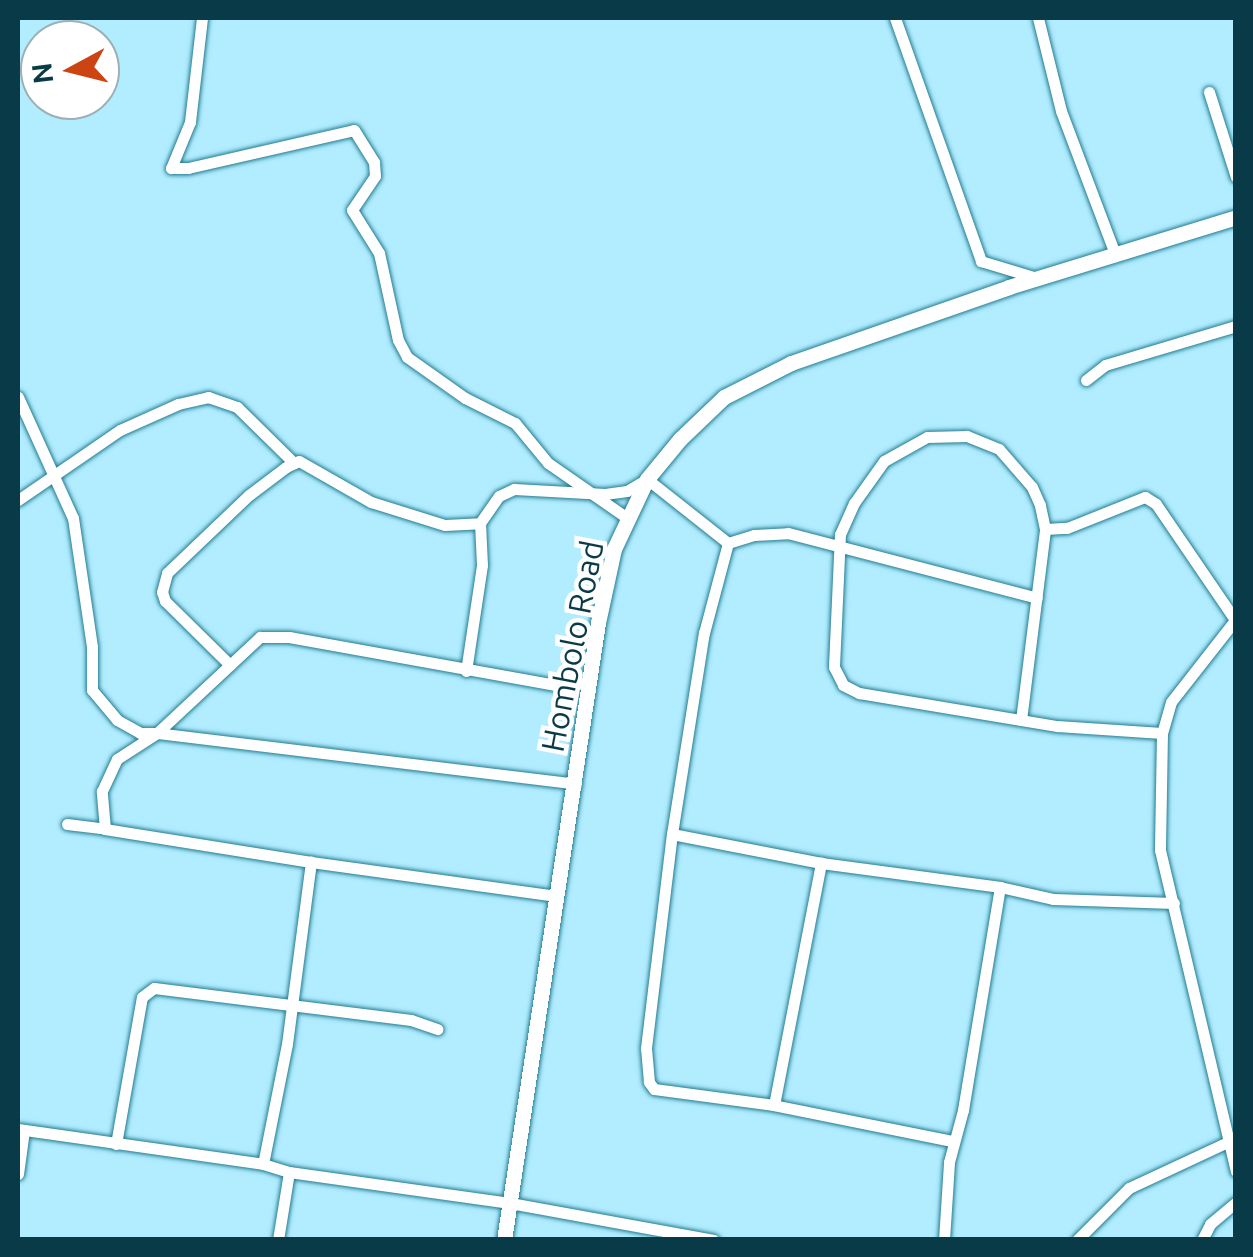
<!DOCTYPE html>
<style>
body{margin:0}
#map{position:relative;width:1253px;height:1257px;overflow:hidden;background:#b1edff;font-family:Ubuntu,sans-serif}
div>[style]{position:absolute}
.roads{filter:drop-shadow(0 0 2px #237c91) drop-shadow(0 0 2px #237c91)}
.minor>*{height:11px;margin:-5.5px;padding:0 5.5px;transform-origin:5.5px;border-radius:5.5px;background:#fff}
.tertiary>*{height:15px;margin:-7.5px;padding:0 7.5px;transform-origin:7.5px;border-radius:7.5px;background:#fff}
span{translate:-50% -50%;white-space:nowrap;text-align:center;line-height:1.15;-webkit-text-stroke:9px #fff;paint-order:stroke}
.street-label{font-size:32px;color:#083b47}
.frame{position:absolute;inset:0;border:20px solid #083b47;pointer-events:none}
.north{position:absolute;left:20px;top:20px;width:100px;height:100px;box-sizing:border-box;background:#fff;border:2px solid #9cb1b5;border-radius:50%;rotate:263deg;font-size:28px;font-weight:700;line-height:40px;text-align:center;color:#083b47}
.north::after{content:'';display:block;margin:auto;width:35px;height:45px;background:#cb4412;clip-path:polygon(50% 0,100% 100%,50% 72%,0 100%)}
</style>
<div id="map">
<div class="roads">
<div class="minor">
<div style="left:202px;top:18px;width:105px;rotate:96.6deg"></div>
<div style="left:190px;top:122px;width:50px;rotate:112.4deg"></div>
<div style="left:171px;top:168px;width:17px"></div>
<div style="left:188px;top:168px;width:170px;rotate:-12.9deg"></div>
<div style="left:354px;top:130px;width:38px;rotate:58deg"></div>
<div style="left:374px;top:162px;width:14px;rotate:86deg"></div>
<div style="left:375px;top:176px;width:41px;rotate:124.1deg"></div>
<div style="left:352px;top:210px;width:51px;rotate:57.9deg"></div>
<div style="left:379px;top:253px;width:89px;rotate:77.7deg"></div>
<div style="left:398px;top:340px;width:19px;rotate:62deg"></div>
<div style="left:407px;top:357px;width:71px;rotate:35.3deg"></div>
<div style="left:465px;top:398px;width:56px;rotate:26.6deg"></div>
<div style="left:515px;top:423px;width:52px;rotate:50.5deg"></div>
<div style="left:548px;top:463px;width:96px;rotate:34.8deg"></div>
<div style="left:895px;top:18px;width:258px;rotate:70.5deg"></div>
<div style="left:981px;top:261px;width:59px;rotate:16.9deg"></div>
<div style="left:1038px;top:18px;width:96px;rotate:76.1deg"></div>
<div style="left:1061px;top:111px;width:153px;rotate:69.3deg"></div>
<div style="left:1209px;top:92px;width:89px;rotate:72.4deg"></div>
<div style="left:1086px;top:380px;width:24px;rotate:-38deg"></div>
<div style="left:1105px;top:365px;width:137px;rotate:-16.6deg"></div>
<div style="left:18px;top:397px;width:133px;rotate:65.6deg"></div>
<div style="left:73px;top:518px;width:130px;rotate:81.6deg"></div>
<div style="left:92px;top:647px;width:43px;rotate:90deg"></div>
<div style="left:92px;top:690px;width:39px;rotate:50deg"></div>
<div style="left:117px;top:720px;width:26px;rotate:29deg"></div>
<div style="left:140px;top:733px;width:17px"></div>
<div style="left:157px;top:733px;width:141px;rotate:-43deg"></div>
<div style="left:260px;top:637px;width:29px"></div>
<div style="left:289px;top:637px;width:271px;rotate:10.2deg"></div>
<div style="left:556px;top:685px;width:33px;rotate:-3deg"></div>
<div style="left:18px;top:500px;width:124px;rotate:-34.5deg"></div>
<div style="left:120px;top:430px;width:64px;rotate:-24.1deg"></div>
<div style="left:178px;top:404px;width:31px;rotate:-13deg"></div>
<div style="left:208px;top:397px;width:31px;rotate:19deg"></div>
<div style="left:237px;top:407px;width:80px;rotate:44.5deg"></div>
<div style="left:1045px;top:529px;width:22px;rotate:-3deg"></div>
<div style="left:1067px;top:528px;width:84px;rotate:-21.7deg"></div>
<div style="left:1145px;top:497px;width:13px;rotate:32deg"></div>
<div style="left:1156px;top:504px;width:140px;rotate:55.7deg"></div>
<div style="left:1236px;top:619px;width:105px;rotate:128.1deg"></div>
<div style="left:1171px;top:702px;width:32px;rotate:106deg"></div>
<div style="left:1162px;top:733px;width:117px;rotate:91deg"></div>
<div style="left:1160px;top:850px;width:330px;rotate:76.7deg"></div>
<div style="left:230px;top:665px;width:91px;rotate:-135.4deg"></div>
<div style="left:165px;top:601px;width:9px;rotate:-108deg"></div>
<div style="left:162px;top:592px;width:20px;rotate:-75deg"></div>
<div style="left:167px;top:573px;width:113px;rotate:-43.6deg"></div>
<div style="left:249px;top:495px;width:46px;rotate:-37.1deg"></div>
<div style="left:286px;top:467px;width:14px;rotate:-25deg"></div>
<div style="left:299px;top:461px;width:83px;rotate:29.7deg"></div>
<div style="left:371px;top:502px;width:77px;rotate:17.3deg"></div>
<div style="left:445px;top:525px;width:35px;rotate:-3deg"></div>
<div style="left:466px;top:671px;width:107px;rotate:-81.4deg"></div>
<div style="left:482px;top:565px;width:42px;rotate:-92.7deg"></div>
<div style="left:480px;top:523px;width:33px;rotate:-55deg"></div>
<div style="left:499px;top:496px;width:17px;rotate:-25deg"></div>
<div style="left:514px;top:489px;width:91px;rotate:3.1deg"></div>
<div style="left:605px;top:494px;width:22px;rotate:-8deg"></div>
<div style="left:627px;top:491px;width:23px;rotate:-31deg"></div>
<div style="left:647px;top:479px;width:103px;rotate:38.3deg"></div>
<div style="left:1021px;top:720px;width:193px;rotate:-82.8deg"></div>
<div style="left:1045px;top:529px;width:25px;rotate:-102deg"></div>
<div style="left:1040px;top:505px;width:20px;rotate:-114deg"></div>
<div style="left:1032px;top:487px;width:50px;rotate:-131deg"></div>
<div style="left:999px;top:449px;width:35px;rotate:-158deg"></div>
<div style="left:967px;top:436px;width:40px;rotate:178.6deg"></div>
<div style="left:927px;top:437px;width:49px;rotate:150.8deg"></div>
<div style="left:884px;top:461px;width:52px;rotate:125.5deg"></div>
<div style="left:854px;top:503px;width:34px;rotate:114deg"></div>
<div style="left:840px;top:534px;width:133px;rotate:92.6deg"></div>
<div style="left:834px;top:667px;width:20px;rotate:63deg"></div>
<div style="left:843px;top:685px;width:18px;rotate:27deg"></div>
<div style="left:859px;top:693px;width:201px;rotate:9.5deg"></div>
<div style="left:1057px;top:726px;width:105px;rotate:3.8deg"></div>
<div style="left:67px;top:824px;width:38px;rotate:7deg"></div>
<div style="left:672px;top:834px;width:152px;rotate:11deg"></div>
<div style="left:821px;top:863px;width:181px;rotate:7.6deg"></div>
<div style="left:1000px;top:887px;width:54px;rotate:12.8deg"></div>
<div style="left:1053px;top:899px;width:121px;rotate:1.9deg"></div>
<div style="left:311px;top:862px;width:209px;rotate:-170.9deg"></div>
<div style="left:105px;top:829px;width:38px;rotate:-95deg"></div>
<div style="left:102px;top:791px;width:35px;rotate:-65deg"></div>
<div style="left:117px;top:759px;width:48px;rotate:-33deg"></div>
<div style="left:157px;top:733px;width:422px;rotate:6.9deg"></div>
<div style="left:774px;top:1105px;width:247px;rotate:-79deg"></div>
<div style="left:18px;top:1129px;width:247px;rotate:8.1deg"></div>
<div style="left:263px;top:1164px;width:27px;rotate:17deg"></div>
<div style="left:289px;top:1172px;width:223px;rotate:8deg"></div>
<div style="left:510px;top:1203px;width:207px;rotate:10.3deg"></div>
<div style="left:952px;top:1141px;width:182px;rotate:-168.6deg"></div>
<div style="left:774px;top:1105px;width:121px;rotate:-172.4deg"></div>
<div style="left:654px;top:1089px;width:9px;rotate:-126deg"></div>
<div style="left:649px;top:1082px;width:34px;rotate:-95deg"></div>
<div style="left:646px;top:1048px;width:216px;rotate:-83.1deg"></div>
<div style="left:672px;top:834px;width:204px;rotate:-81deg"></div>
<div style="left:704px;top:633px;width:93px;rotate:-75.1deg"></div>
<div style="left:728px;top:543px;width:27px;rotate:-17deg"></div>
<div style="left:754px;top:535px;width:34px;rotate:-3deg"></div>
<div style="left:788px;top:533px;width:257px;rotate:14.6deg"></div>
<div style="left:116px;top:1144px;width:149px;rotate:-80deg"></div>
<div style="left:142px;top:997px;width:15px;rotate:-37deg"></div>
<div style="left:154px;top:988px;width:259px;rotate:7.1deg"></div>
<div style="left:411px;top:1020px;width:28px;rotate:19deg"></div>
<div style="left:263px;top:1164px;width:122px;rotate:-78.7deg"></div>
<div style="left:287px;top:1044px;width:184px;rotate:-82.5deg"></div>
<div style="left:311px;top:862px;width:246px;rotate:7.9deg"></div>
<div style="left:18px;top:1174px;width:44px;rotate:-82.2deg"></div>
<div style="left:278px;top:1240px;width:69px;rotate:-80.8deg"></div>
<div style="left:944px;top:1240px;width:78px;rotate:-86.3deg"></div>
<div style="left:949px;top:1162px;width:54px;rotate:-74.9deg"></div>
<div style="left:963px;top:1110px;width:226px;rotate:-80.6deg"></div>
<div style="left:1077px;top:1240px;width:74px;rotate:-45deg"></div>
<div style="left:1129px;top:1188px;width:118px;rotate:-25deg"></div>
<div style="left:1202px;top:1240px;width:18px;rotate:-63deg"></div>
<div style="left:1210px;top:1224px;width:34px;rotate:-40deg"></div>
</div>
<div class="tertiary">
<div style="left:504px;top:1240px;width:624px;rotate:-81.34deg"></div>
<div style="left:598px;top:623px;width:76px;rotate:-77.8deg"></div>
<div style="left:614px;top:549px;width:77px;rotate:-64.8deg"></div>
<div style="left:647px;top:479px;width:52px;rotate:-50.5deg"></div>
<div style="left:680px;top:439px;width:61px;rotate:-43.7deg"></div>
<div style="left:724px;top:397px;width:75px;rotate:-26.9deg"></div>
<div style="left:791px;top:363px;width:231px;rotate:-19.2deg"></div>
<div style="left:1009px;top:287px;width:238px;rotate:-17.1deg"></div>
</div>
</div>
<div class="street-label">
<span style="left:572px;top:646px;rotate:-79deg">Hombolo Road</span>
</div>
<div class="frame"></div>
<div class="north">N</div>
</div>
